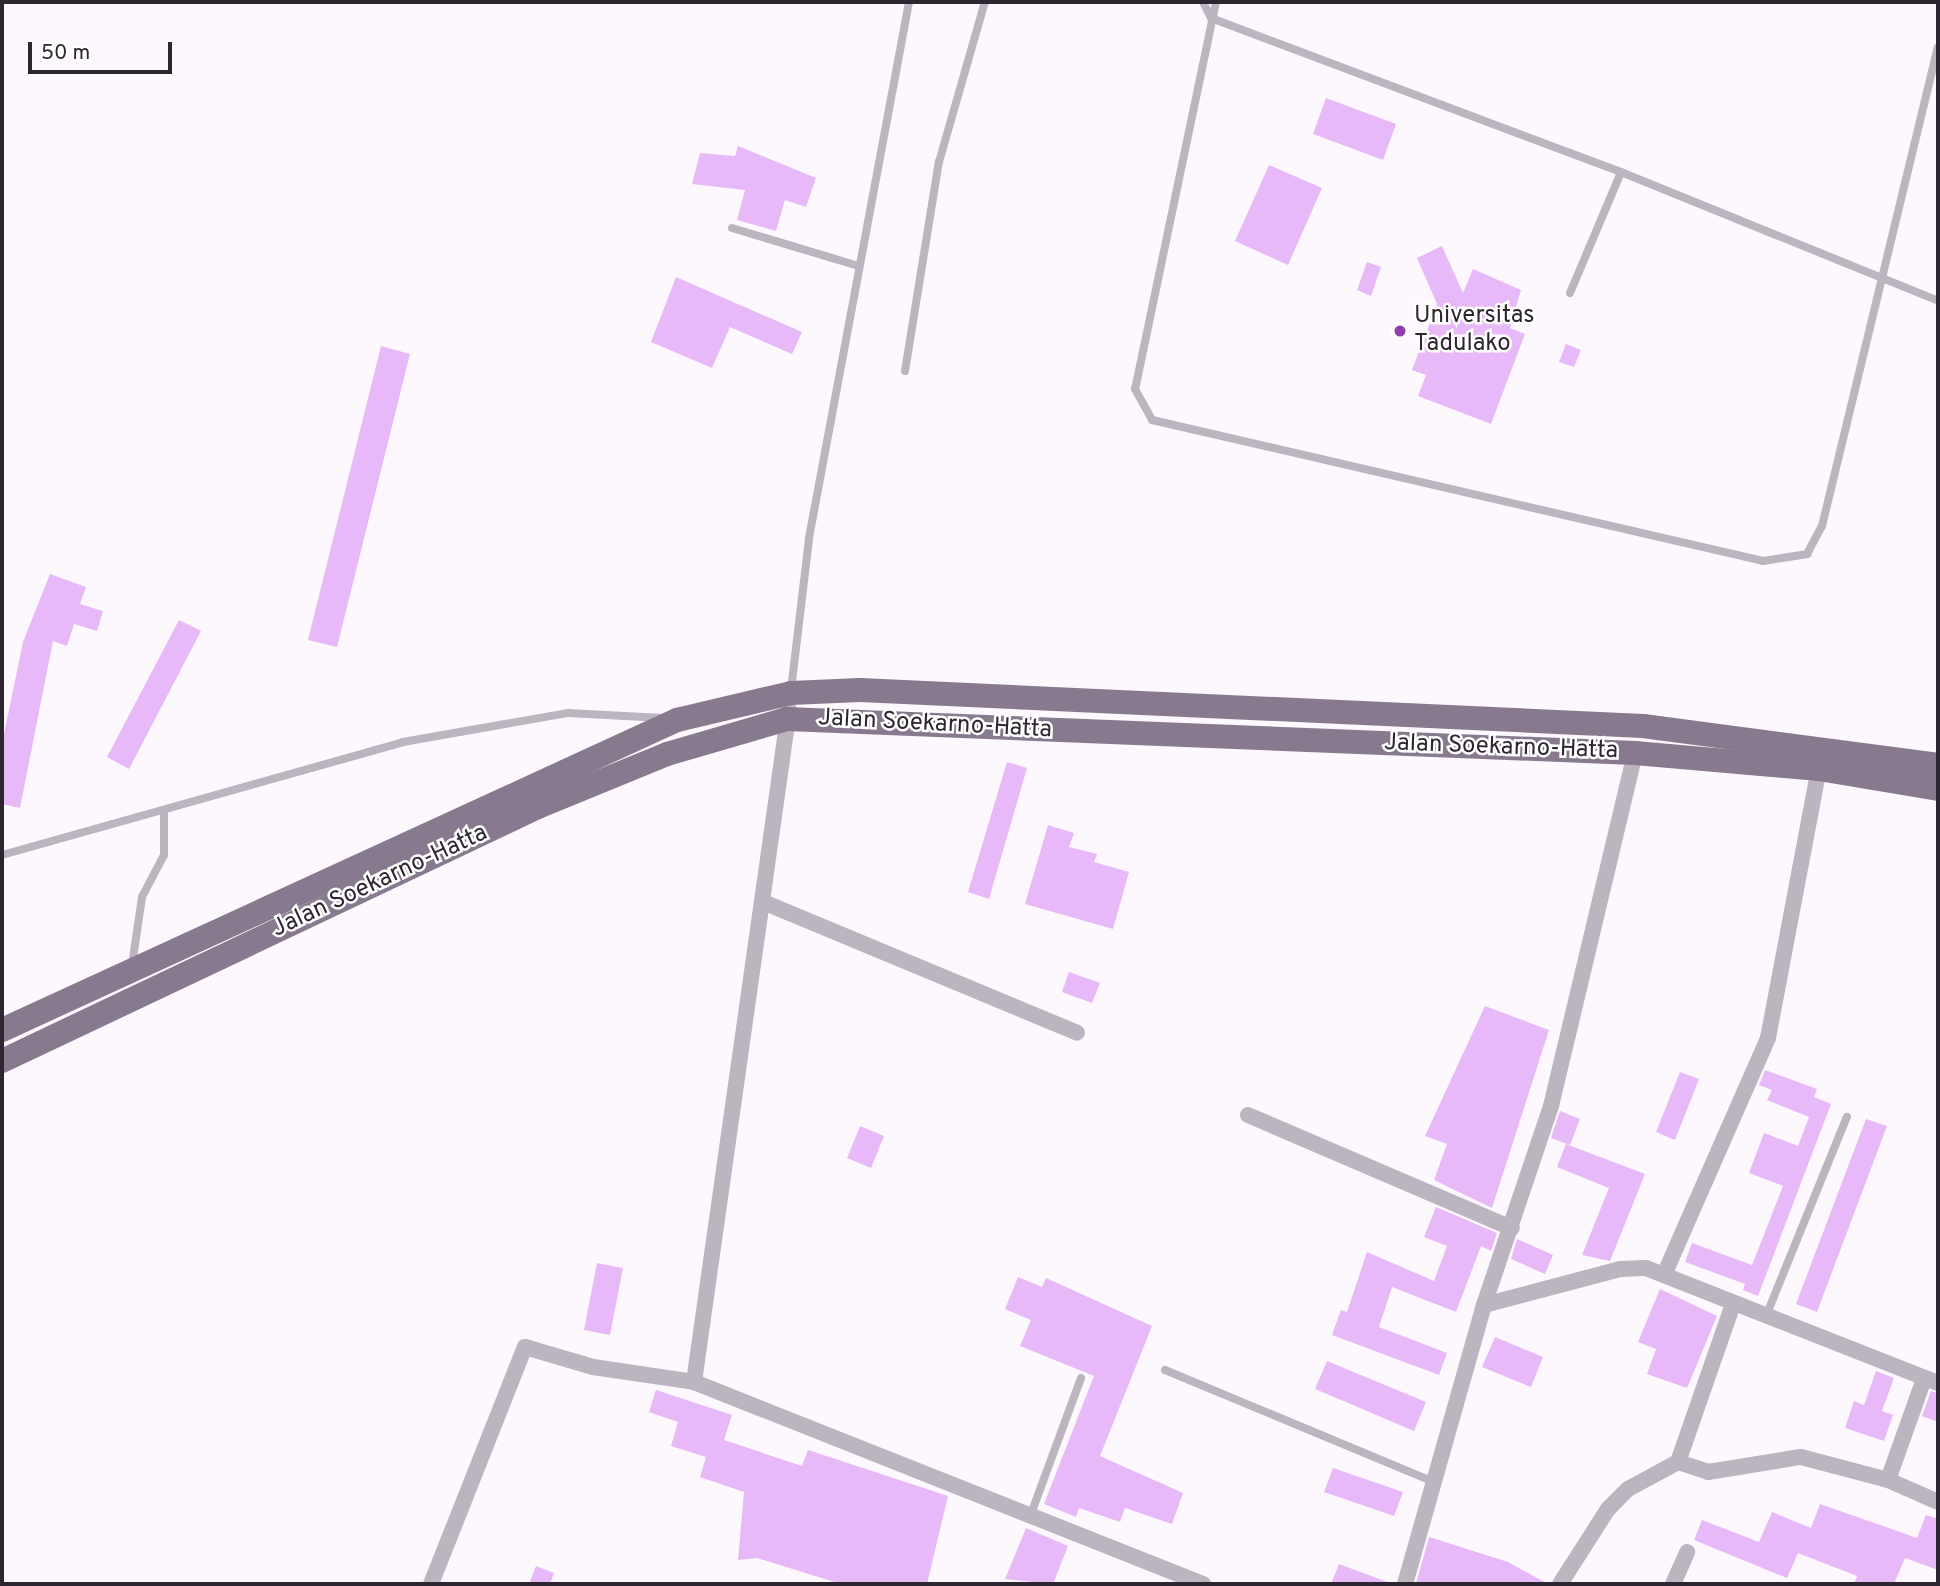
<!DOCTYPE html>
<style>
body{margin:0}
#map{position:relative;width:1940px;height:1586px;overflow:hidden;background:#fcf8fd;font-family:Overpass,sans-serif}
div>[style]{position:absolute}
.building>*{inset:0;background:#e8b9f9}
.service>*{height:8px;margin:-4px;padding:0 4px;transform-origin:4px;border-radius:4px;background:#bcb4bf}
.minor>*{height:16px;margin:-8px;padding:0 8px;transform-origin:8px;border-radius:8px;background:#bcb4bf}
.primary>*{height:24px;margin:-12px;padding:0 12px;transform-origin:12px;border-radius:12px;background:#887a8e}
.dots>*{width:19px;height:19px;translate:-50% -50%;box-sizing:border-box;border:4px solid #fff;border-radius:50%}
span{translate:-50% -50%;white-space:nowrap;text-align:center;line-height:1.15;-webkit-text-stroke:5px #fff;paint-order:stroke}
.poi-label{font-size:24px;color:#2d2630}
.left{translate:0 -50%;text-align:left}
.street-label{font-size:24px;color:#2d2630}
.frame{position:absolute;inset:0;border:4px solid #2d2630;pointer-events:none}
.scale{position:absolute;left:28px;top:42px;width:144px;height:32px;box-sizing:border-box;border:4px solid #2d2630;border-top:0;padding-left:9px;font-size:21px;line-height:24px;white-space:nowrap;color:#2d2630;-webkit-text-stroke:5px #fff;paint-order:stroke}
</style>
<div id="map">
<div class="building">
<div style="clip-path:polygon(1326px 98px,1396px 124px,1383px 160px,1313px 134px)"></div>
<div style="clip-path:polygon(738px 146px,816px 178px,806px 207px,785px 200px,776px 231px,737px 220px,745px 190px,692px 184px,700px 153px,735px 156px)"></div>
<div style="clip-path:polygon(1269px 165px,1322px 188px,1288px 265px,1235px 241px)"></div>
<div style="clip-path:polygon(1442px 246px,1463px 293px,1473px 269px,1521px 290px,1510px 328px,1525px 334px,1491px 424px,1418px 396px,1426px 375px,1412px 370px,1437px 304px,1417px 258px)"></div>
<div style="clip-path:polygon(1367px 262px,1381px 267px,1371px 296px,1357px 290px)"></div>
<div style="clip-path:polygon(676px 277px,802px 332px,792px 354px,730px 327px,712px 368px,651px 342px)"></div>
<div style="clip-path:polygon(1566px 344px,1581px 350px,1574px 367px,1559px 362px)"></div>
<div style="clip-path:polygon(381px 346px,410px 354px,337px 647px,308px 640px)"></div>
<div style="clip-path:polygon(50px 574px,86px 587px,80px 604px,103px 611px,97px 631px,74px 624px,67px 646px,53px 641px,20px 808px,2px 804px,2px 744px,23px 642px)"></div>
<div style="clip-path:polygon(179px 620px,201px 631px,129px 769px,107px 757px)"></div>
<div style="clip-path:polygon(1007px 762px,1027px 768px,989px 899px,968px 892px)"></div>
<div style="clip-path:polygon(1048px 825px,1074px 833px,1069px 847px,1097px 854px,1094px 862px,1129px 872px,1113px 929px,1025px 904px)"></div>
<div style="clip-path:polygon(1069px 972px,1100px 983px,1092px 1003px,1062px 992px)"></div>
<div style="clip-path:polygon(1485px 1006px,1549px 1030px,1492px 1208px,1434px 1180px,1447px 1144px,1425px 1136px)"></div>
<div style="clip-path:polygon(1765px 1070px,1817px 1089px,1814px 1097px,1831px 1104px,1758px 1296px,1743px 1290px,1745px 1284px,1685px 1262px,1692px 1243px,1752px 1265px,1783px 1186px,1749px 1173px,1764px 1133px,1798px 1146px,1809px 1117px,1767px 1100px,1772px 1090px,1759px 1085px)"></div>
<div style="clip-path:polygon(1680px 1072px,1699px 1079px,1675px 1140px,1656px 1132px)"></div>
<div style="clip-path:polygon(1560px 1111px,1580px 1119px,1570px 1145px,1551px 1138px)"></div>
<div style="clip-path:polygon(1866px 1119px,1887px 1126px,1817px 1312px,1796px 1304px)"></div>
<div style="clip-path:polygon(860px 1126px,884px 1136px,871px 1168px,847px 1158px)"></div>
<div style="clip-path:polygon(1566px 1144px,1645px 1174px,1610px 1261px,1582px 1255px,1609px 1188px,1557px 1167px)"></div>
<div style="clip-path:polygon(1436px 1207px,1497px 1233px,1491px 1251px,1481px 1246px,1456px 1312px,1392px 1287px,1379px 1327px,1447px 1353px,1439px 1375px,1332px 1335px,1341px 1310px,1347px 1312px,1367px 1252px,1434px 1281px,1447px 1246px,1424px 1237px)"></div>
<div style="clip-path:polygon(1517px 1239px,1553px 1255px,1545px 1274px,1511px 1259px)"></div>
<div style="clip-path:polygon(597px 1263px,623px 1268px,610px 1335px,584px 1330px)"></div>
<div style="clip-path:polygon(1018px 1277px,1042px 1287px,1046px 1278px,1152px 1326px,1100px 1456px,1183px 1493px,1172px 1524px,1125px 1508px,1120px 1522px,1079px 1508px,1076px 1517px,1044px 1504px,1094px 1376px,1020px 1346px,1031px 1320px,1005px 1309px)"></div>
<div style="clip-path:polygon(1660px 1289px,1717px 1316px,1687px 1388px,1647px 1374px,1656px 1349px,1638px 1342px)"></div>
<div style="clip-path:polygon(1495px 1337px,1543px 1357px,1531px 1387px,1482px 1367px)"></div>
<div style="clip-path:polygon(1327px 1361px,1426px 1402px,1414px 1431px,1315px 1389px)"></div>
<div style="clip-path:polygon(1876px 1371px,1894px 1378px,1882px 1411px,1893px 1415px,1884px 1441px,1845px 1428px,1854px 1401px,1864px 1405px)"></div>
<div style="clip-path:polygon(656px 1390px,732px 1415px,724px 1440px,802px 1466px,808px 1450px,948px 1496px,927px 1584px,841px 1584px,757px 1558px,738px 1560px,744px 1492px,700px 1477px,706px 1457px,671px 1446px,678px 1422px,649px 1412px)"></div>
<div style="clip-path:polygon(1931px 1391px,1938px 1393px,1938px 1422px,1922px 1416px)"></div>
<div style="clip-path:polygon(1333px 1468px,1403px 1492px,1394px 1516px,1324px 1492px)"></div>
<div style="clip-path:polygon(1820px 1504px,1917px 1538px,1926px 1515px,1938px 1519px,1938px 1570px,1905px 1558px,1894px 1584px,1854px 1584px,1857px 1576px,1798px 1553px,1787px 1578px,1694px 1540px,1702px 1520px,1759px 1542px,1772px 1512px,1811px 1528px)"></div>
<div style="clip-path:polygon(1026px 1528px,1068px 1546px,1053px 1584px,1005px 1579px)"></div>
<div style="clip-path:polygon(1429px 1537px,1508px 1562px,1548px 1584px,1416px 1584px)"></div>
<div style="clip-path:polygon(1339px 1564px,1390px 1583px,1390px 1584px,1331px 1584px)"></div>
<div style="clip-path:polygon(536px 1566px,554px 1573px,550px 1584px,529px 1584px)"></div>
</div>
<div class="service">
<div style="left:1203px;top:2px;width:18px;rotate:63deg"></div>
<div style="left:1211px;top:18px;width:438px;rotate:20.6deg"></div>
<div style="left:1621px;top:172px;width:342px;rotate:22.1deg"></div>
<div style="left:1216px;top:2px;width:395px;rotate:101.8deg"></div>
<div style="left:1135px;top:389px;width:35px;rotate:61deg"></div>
<div style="left:1152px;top:420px;width:627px;rotate:12.99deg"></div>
<div style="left:1763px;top:561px;width:45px;rotate:-9deg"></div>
<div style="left:1807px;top:554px;width:32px;rotate:-62deg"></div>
<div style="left:1822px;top:526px;width:492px;rotate:-76.4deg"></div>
<div style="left:732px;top:228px;width:133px;rotate:16.7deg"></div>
<div style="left:1570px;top:293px;width:131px;rotate:-67.1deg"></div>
<div style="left:905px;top:371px;width:212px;rotate:-80.8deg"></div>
<div style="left:939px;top:162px;width:166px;rotate:-74deg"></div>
<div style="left:791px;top:690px;width:153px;rotate:-83.2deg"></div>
<div style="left:809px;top:538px;width:545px;rotate:-79.43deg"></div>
<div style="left:2px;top:855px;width:417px;rotate:-15.7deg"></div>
<div style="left:403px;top:742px;width:168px;rotate:-10deg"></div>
<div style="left:568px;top:713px;width:95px;rotate:3deg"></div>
<div style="left:132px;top:965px;width:69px;rotate:-81.6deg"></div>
<div style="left:142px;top:897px;width:47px;rotate:-62.4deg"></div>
<div style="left:164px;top:855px;width:45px;rotate:-90deg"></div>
<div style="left:1766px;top:1316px;width:215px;rotate:-67.9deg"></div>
<div style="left:1165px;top:1370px;width:291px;rotate:22.6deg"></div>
<div style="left:1031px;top:1514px;width:145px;rotate:-69.8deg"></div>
</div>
<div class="minor">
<div style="left:789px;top:710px;width:679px;rotate:98.05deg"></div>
<div style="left:694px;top:1382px;width:548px;rotate:21.65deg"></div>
<div style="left:763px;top:902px;width:340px;rotate:22.6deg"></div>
<div style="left:1248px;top:1115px;width:287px;rotate:23.2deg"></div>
<div style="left:1664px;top:1275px;width:259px;rotate:-66.3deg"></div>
<div style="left:1768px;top:1038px;width:280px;rotate:-79.3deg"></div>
<div style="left:1484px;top:1305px;width:141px;rotate:-14.8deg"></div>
<div style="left:1620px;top:1269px;width:26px;rotate:-2deg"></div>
<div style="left:1646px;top:1268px;width:314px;rotate:21.5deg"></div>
<div style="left:1678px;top:1462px;width:32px;rotate:18deg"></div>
<div style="left:1708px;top:1472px;width:94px;rotate:-9.2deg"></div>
<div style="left:1801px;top:1457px;width:90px;rotate:14.8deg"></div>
<div style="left:1888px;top:1480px;width:55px;rotate:23.7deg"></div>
<div style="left:1888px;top:1480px;width:107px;rotate:-70.4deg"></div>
<div style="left:431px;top:1584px;width:255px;rotate:-68.4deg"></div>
<div style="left:525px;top:1347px;width:71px;rotate:16.4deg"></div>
<div style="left:593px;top:1367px;width:102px;rotate:8.4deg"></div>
<div style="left:1405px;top:1584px;width:290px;rotate:-74.2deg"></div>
<div style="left:1484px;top:1305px;width:210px;rotate:-71.4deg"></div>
<div style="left:1551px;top:1106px;width:363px;rotate:-76.6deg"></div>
<div style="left:1560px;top:1584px;width:89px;rotate:-57.4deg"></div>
<div style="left:1608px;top:1509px;width:28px;rotate:-45deg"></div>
<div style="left:1628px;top:1489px;width:57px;rotate:-28.4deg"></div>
<div style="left:1678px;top:1462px;width:164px;rotate:-70.8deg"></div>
<div style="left:1673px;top:1584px;width:35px;rotate:-66deg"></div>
</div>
<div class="primary">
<div style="left:2px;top:1030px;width:743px;rotate:-24.67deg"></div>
<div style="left:677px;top:720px;width:117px;rotate:-13.3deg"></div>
<div style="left:791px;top:693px;width:69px;rotate:-2.5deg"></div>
<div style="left:860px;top:690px;width:784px;rotate:2.63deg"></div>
<div style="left:1643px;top:726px;width:298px;rotate:7.5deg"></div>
<div style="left:2px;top:1061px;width:593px;rotate:-25.36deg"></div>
<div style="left:538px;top:807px;width:139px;rotate:-22.3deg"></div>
<div style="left:667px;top:754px;width:125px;rotate:-16.3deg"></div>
<div style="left:787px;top:719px;width:849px;rotate:2.3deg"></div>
<div style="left:1635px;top:753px;width:185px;rotate:5deg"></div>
<div style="left:1819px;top:769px;width:121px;rotate:9.5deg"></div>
</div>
<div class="dots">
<div style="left:1400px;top:331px;background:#913eac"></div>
</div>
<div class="poi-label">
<span class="left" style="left:1414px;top:331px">Universitas<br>Tadulako</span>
</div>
<div class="street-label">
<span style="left:935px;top:725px;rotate:3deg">Jalan Soekarno-Hatta</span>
<span style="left:1501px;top:748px;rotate:2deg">Jalan Soekarno-Hatta</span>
<span style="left:380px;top:882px;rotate:-25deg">Jalan Soekarno-Hatta</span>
</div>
<div class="frame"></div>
<div class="scale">50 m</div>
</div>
